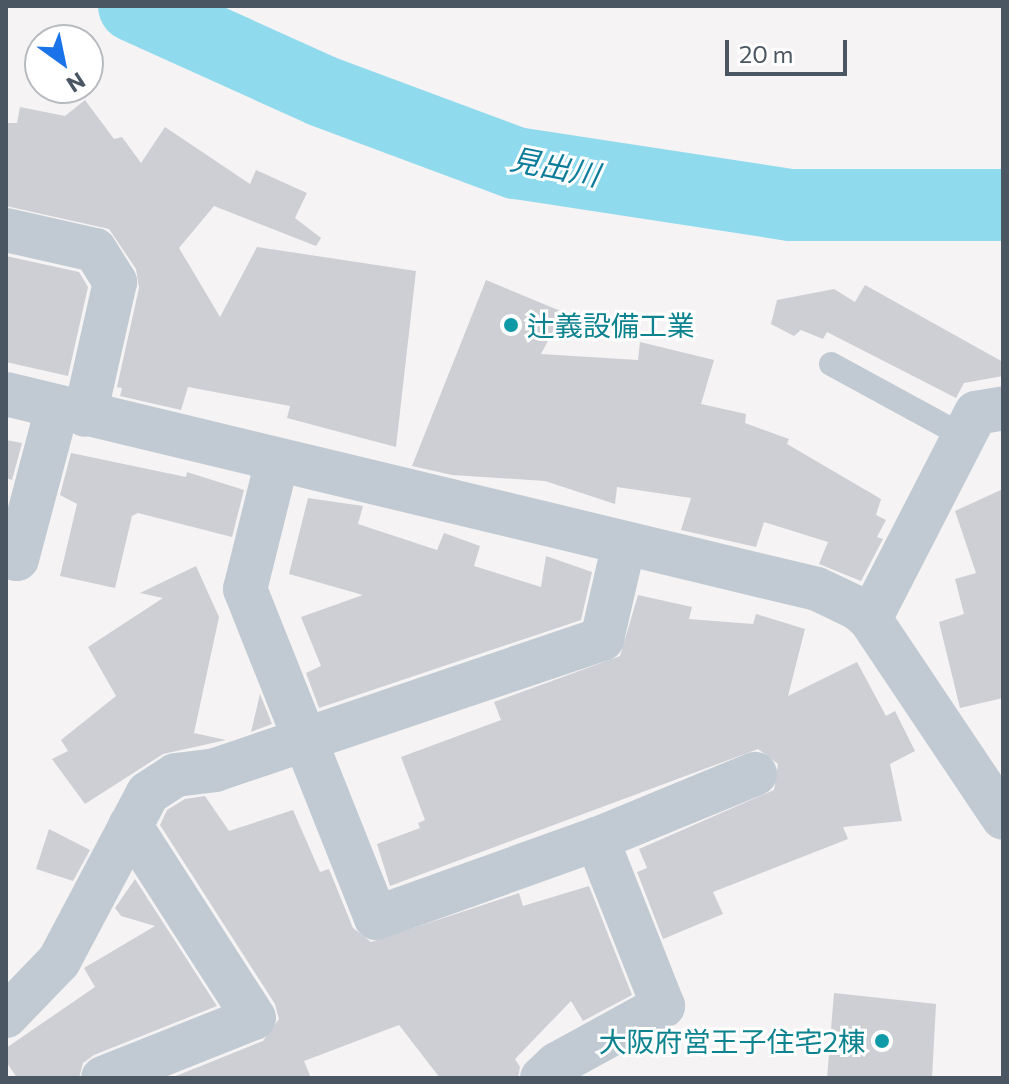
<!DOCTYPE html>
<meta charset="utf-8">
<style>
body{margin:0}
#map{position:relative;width:1009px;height:1084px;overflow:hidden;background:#f5f3f3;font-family:Commissioner,"Noto Sans JP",sans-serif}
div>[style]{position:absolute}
.river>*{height:72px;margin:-36px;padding:0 36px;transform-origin:36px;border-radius:36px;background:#90daee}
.building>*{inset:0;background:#cdcfd5}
.lane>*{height:24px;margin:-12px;padding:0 12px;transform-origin:12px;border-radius:12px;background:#c1cad2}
.street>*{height:44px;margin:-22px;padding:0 22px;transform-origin:22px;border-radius:22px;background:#c1cad2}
.dots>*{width:22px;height:22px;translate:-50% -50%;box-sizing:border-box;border:4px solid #fff;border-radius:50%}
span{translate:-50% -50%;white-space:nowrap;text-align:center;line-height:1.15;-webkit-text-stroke:6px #fff;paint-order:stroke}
.culture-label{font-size:28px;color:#0d838f}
.left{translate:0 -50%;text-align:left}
.right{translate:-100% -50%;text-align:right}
.water-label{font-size:30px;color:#0c7c9b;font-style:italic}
.frame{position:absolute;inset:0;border:8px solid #4a5661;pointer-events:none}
.north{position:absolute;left:24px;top:24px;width:80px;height:80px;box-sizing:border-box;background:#fff;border:2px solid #b7bbc0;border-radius:50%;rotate:147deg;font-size:22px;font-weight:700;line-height:32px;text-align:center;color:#4a5661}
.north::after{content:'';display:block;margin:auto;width:28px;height:36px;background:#1a73e8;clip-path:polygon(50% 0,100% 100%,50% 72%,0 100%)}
.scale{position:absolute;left:725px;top:40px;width:122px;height:36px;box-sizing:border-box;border:4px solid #4a5661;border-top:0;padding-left:10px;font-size:24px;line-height:28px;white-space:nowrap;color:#4a5661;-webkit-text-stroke:6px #fff;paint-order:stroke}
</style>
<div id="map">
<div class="river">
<div style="left:134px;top:6px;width:206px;rotate:24.3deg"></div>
<div style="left:322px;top:91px;width:207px;rotate:20.4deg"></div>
<div style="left:516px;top:163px;width:278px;rotate:8.7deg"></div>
<div style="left:791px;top:205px;width:212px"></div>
</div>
<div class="building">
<div style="clip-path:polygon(85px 100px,114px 139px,122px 137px,141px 163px,165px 127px,250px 184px,256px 170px,307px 193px,295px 218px,321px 238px,316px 246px,214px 206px,179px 248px,220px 317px,257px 247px,416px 271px,396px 447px,287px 418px,290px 406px,188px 387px,181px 410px,120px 396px,122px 388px,117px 387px,139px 288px,136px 269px,109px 229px,6px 206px,6px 123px,17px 123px,20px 107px,65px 116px)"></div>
<div style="clip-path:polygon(6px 256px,79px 272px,88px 287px,68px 376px,6px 362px)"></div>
<div style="clip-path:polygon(486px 280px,563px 312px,541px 354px,638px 360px,640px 342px,714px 360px,701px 404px,746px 414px,745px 423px,789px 439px,787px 444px,881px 499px,876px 515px,886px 520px,877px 537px,883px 539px,861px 581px,819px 564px,828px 542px,764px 522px,756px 547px,681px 530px,691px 498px,617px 487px,615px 504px,545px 481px,452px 475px,412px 466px)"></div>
<div style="clip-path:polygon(865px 285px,1003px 362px,1003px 376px,964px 383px,956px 398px,827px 332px,823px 339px,801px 330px,794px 336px,771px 324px,777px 300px,834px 289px,855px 302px)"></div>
<div style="clip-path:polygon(6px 440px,22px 443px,12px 480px,6px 478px)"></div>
<div style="clip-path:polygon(71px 453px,186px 477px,187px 472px,244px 490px,232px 537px,138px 513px,132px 516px,115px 588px,60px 576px,77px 504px,60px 495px)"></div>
<div style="clip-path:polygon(1003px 489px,1003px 698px,960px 708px,939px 622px,964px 614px,955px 579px,976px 573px,955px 511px)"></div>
<div style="clip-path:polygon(308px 498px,363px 506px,358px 524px,437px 550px,444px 533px,480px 546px,474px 566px,541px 587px,546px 556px,592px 572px,581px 620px,319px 708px,306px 673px,321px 666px,301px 617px,363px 595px,289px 574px)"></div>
<div style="clip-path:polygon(196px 566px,219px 617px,194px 733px,226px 740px,163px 754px,85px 804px,52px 759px,68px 751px,61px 740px,116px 696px,88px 647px,163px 598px,140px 593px)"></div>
<div style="clip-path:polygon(638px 595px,692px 607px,689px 619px,753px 624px,756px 614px,805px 629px,788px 696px,857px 662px,886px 716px,895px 711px,915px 751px,890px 764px,902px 821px,843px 827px,848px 839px,713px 892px,723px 914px,663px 939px,637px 872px,647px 868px,639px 849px,774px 790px,778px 764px,758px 749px,390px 886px,377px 844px,420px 828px,418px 823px,425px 820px,401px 757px,501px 720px,494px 702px,620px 656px)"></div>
<div style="clip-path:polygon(260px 694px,272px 724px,251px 732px)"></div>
<div style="clip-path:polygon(205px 796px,229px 831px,293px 810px,320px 872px,329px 869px,353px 928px,371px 942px,519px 893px,523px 906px,589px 886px,632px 995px,583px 1021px,571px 1001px,515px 1059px,520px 1067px,518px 1078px,440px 1078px,399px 1025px,304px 1061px,311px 1078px,171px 1078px,263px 1041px,279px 1019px,275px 1004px,160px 825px,167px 810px,185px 799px)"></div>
<div style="clip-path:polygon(49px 829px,90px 850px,73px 881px,36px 869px)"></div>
<div style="clip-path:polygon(135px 879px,217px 1006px,94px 1055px,83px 1063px,79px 1078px,17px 1078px,6px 1061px,6px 1048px,95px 987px,84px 968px,155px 926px,121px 916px,115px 908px)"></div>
<div style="clip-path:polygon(834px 993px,936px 1004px,932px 1078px,827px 1078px)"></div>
</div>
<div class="lane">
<div style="left:831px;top:364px;width:150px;rotate:28.6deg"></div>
</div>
<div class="street">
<div style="left:6px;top:230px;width:91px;rotate:12.7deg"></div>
<div style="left:95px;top:250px;width:38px;rotate:58deg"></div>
<div style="left:115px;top:282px;width:136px;rotate:102.7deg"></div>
<div style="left:6px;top:394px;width:834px;rotate:13.52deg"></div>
<div style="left:817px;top:589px;width:44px;rotate:25.4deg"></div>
<div style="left:857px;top:608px;width:17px;rotate:40deg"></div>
<div style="left:870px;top:619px;width:239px;rotate:56.2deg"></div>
<div style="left:277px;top:461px;width:132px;rotate:104deg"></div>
<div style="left:245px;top:589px;width:354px;rotate:68.3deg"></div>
<div style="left:376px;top:918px;width:235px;rotate:-19.7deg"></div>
<div style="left:597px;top:839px;width:171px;rotate:-22.4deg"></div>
<div style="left:6px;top:557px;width:11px;rotate:10deg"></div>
<div style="left:17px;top:559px;width:155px;rotate:-75.1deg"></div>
<div style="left:870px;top:619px;width:232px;rotate:-62.8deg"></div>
<div style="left:976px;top:413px;width:27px;rotate:-10deg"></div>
<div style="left:6px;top:1016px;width:76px;rotate:-46.1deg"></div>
<div style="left:59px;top:961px;width:190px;rotate:-62.1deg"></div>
<div style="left:148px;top:793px;width:33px;rotate:-33deg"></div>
<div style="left:176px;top:775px;width:39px;rotate:-7deg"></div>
<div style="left:215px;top:770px;width:409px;rotate:-18.7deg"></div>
<div style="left:602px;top:639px;width:98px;rotate:-77deg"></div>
<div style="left:103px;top:1078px;width:162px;rotate:-21.7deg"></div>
<div style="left:254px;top:1018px;width:229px;rotate:-122.7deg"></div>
<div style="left:542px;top:1078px;width:21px;rotate:-43deg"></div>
<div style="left:557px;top:1064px;width:121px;rotate:-28.7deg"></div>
<div style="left:663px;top:1006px;width:180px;rotate:-111.6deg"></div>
</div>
<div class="dots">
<div style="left:511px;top:325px;background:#0f9aa8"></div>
<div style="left:882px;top:1041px;background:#0f9aa8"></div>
</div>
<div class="culture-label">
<span class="left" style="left:527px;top:325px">辻義設備工業</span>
<span class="right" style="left:866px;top:1041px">大阪府営王子住宅2棟</span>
</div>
<div class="water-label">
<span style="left:555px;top:166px;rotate:11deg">見出川</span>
</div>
<div class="frame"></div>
<div class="north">N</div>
<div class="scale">20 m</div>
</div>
